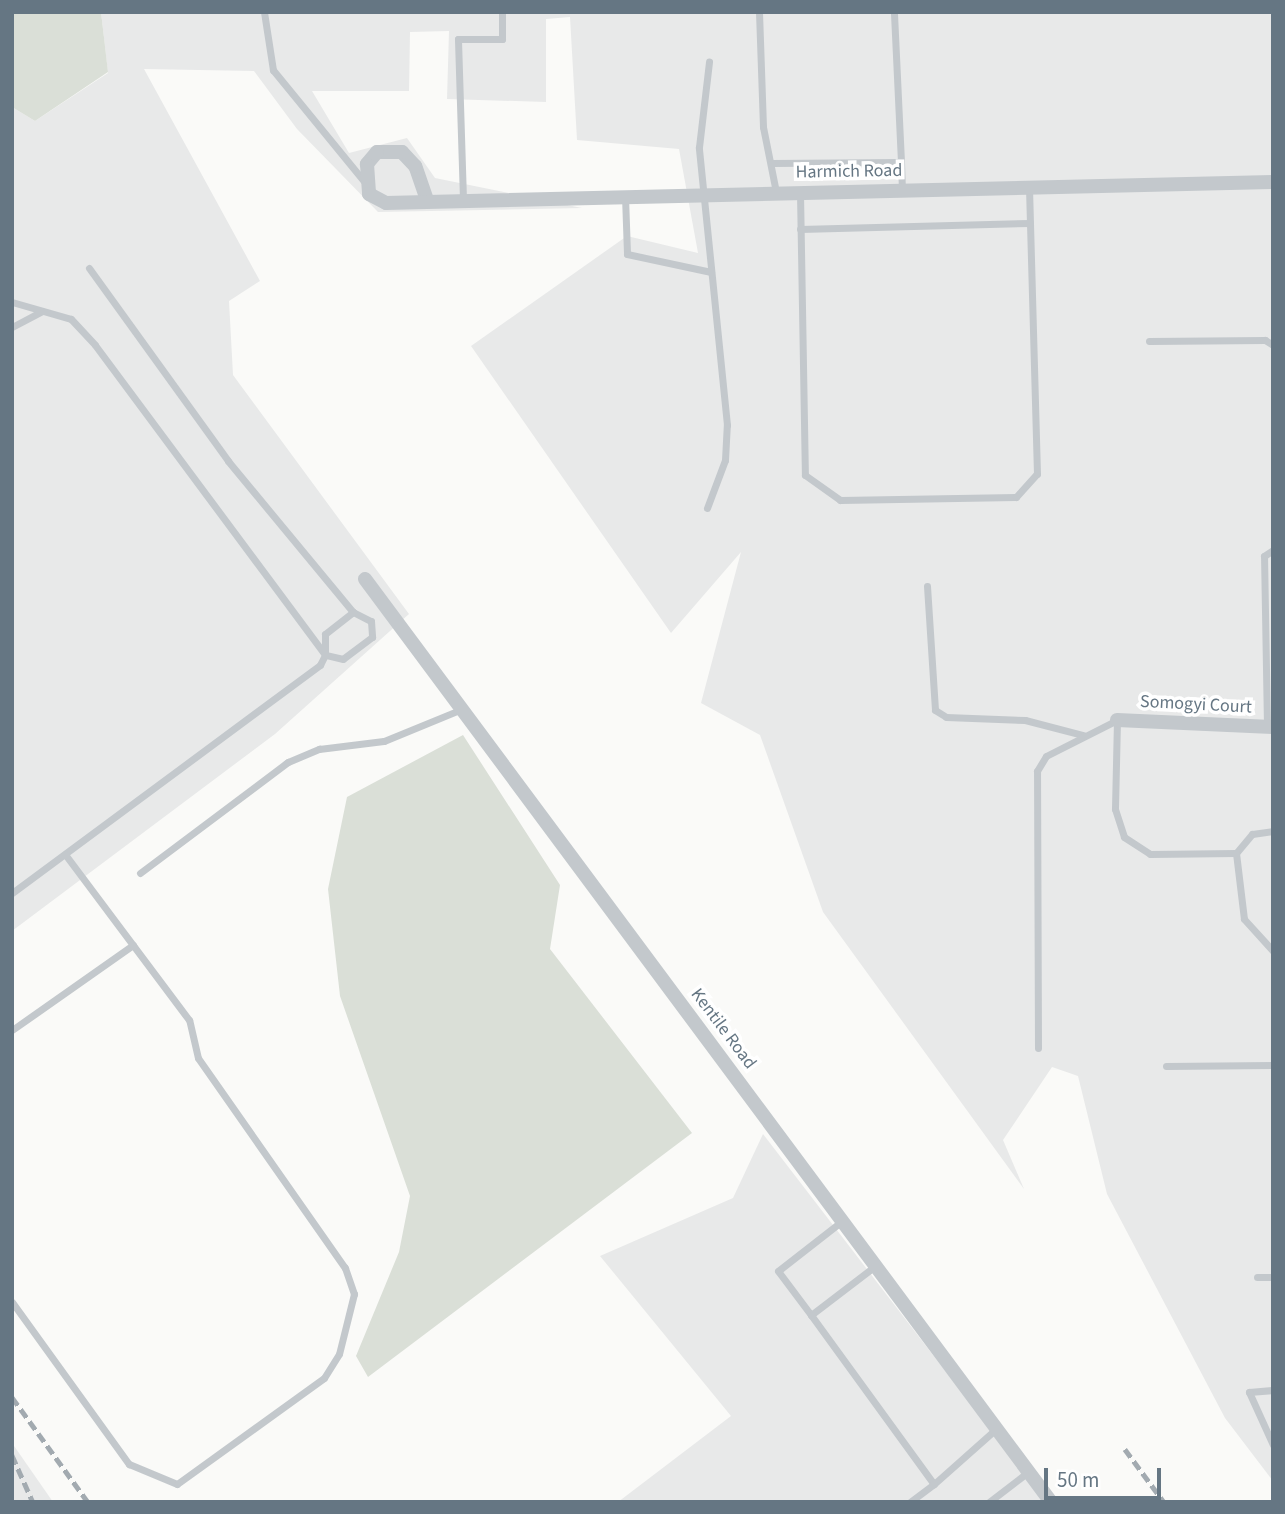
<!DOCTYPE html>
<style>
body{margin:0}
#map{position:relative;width:1285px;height:1514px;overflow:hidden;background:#fafaf8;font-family:"Source Sans 3",sans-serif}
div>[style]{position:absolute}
.built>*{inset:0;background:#e8e9e9}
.green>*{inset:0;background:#dadfd7}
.lane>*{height:7px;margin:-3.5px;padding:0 3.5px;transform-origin:3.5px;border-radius:3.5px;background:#c3c8cc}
.street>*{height:14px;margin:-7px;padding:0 7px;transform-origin:7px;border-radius:7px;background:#c3c8cc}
.rail>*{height:4.5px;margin-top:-2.25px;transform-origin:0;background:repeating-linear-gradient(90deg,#a2aab0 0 10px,transparent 0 15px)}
span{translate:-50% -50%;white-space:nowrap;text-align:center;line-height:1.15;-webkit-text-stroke:7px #fff;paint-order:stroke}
.street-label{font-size:18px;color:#657683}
.frame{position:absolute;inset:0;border:14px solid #657683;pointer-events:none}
.scale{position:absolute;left:1044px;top:1468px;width:117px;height:32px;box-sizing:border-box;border:4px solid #657683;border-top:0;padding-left:9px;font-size:21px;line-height:24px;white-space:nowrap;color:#657683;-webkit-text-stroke:5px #fff;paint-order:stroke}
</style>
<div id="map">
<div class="built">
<div style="clip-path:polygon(101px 12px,1273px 12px,1273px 1481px,1225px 1418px,1107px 1194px,1078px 1076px,1052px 1067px,1003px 1140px,1024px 1189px,823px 912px,760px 735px,701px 703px,741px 552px,671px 633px,471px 346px,627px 236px,698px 253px,679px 149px,577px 140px,570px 17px,546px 19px,546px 102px,447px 99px,449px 31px,410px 32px,409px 91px,312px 91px,349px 153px,407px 138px,435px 178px,582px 208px,378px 212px,297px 129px,254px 71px,144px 69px,260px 281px,229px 301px,233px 375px,409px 614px,275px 734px,12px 931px,12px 107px,35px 121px,108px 73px)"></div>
<div style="clip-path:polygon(763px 1134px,1046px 1502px,618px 1502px,731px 1416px,600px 1256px,733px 1198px)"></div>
<div style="clip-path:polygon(12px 1443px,53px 1502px,12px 1502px)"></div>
</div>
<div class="green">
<div style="clip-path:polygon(12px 12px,101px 12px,108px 72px,35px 121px,12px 107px)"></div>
<div style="clip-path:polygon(463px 735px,560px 885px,550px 949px,692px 1133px,368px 1377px,356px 1356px,399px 1252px,410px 1196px,340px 996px,328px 889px,347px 797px)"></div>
</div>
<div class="lane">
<div style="left:264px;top:12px;width:59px;rotate:81.2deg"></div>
<div style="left:273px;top:70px;width:144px;rotate:50.7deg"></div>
<div style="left:759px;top:12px;width:115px;rotate:88deg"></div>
<div style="left:763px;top:127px;width:66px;rotate:78.7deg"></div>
<div style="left:901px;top:162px;width:28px;rotate:88deg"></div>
<div style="left:772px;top:163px;width:129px;rotate:-0.4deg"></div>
<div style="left:901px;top:162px;width:150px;rotate:-92.7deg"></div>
<div style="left:800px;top:193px;width:282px;rotate:89deg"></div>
<div style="left:805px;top:475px;width:43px;rotate:35.5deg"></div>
<div style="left:840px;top:500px;width:176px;rotate:-1deg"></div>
<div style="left:1016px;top:497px;width:31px;rotate:-48deg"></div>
<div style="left:1037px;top:474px;width:287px;rotate:-91.6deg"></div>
<div style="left:625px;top:196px;width:58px;rotate:88deg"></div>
<div style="left:627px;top:254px;width:86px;rotate:12.1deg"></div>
<div style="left:463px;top:199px;width:160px;rotate:-91.8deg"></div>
<div style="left:458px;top:39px;width:44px"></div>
<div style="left:502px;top:39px;width:27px;rotate:-90deg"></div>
<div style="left:800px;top:229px;width:230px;rotate:-1.5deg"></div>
<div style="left:89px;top:268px;width:238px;rotate:54.2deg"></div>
<div style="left:228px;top:461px;width:196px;rotate:50.4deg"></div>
<div style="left:12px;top:302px;width:61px;rotate:16.1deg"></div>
<div style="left:71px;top:319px;width:35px;rotate:47deg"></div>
<div style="left:95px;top:345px;width:386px;rotate:53.4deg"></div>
<div style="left:325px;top:655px;width:11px;rotate:117deg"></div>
<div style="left:320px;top:665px;width:383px;rotate:143.5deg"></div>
<div style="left:12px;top:327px;width:34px;rotate:-28deg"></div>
<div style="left:1149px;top:341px;width:116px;rotate:-0.5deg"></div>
<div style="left:1265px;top:340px;width:9px;rotate:32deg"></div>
<div style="left:707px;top:508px;width:51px;rotate:-69.4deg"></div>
<div style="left:725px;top:460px;width:35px;rotate:-87deg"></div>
<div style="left:727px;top:425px;width:279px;rotate:-95.8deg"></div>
<div style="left:699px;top:147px;width:86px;rotate:-83.3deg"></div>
<div style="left:927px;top:586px;width:124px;rotate:86.3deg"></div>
<div style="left:935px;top:710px;width:13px;rotate:32deg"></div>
<div style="left:946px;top:717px;width:79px;rotate:2.2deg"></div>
<div style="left:1025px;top:720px;width:60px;rotate:14.5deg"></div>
<div style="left:353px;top:612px;width:20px;rotate:27deg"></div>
<div style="left:371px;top:621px;width:16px;rotate:86deg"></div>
<div style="left:372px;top:637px;width:36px;rotate:143deg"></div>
<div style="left:343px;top:659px;width:18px;rotate:-167deg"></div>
<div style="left:325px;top:655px;width:21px;rotate:-90deg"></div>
<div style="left:325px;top:634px;width:36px;rotate:-38deg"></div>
<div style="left:1267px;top:726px;width:170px;rotate:-91deg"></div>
<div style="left:1264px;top:556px;width:11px;rotate:-34deg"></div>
<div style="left:1273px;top:831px;width:21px;rotate:172deg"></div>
<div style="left:1252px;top:834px;width:25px;rotate:130deg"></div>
<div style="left:1236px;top:853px;width:66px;rotate:83.1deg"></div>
<div style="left:1244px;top:919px;width:43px;rotate:47.8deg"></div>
<div style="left:140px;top:873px;width:185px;rotate:-36.9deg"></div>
<div style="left:288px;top:762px;width:34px;rotate:-23deg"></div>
<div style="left:319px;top:749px;width:65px;rotate:-7deg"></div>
<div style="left:384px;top:741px;width:84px;rotate:-22.3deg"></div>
<div style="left:12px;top:1030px;width:148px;rotate:-35.1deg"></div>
<div style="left:1038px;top:1048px;width:277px;rotate:-90.2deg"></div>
<div style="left:1037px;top:771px;width:17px;rotate:-59deg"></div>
<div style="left:1046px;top:756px;width:80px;rotate:-26.9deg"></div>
<div style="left:1117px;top:720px;width:89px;rotate:91.3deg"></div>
<div style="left:1115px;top:809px;width:29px;rotate:72deg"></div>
<div style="left:1124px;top:837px;width:31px;rotate:33deg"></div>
<div style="left:1150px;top:854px;width:86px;rotate:-0.7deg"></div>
<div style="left:1166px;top:1066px;width:107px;rotate:-0.5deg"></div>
<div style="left:842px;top:1221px;width:81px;rotate:142deg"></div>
<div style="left:778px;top:1271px;width:55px;rotate:53.1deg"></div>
<div style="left:811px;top:1315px;width:81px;rotate:-37.4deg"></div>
<div style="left:1257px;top:1277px;width:16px"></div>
<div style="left:12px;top:1302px;width:200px;rotate:54.2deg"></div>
<div style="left:129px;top:1464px;width:52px;rotate:22.6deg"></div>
<div style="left:177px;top:1484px;width:181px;rotate:-35.8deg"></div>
<div style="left:324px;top:1378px;width:28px;rotate:-58deg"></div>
<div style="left:339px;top:1354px;width:62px;rotate:-76deg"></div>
<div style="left:354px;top:1294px;width:28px;rotate:-109deg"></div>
<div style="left:345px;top:1268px;width:256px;rotate:-125deg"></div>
<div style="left:198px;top:1058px;width:39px;rotate:-103deg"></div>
<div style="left:189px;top:1020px;width:207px;rotate:-126.8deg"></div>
<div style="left:811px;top:1315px;width:209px;rotate:54deg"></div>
<div style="left:934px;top:1484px;width:83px;rotate:-41.6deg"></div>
<div style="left:1273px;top:1390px;width:24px;rotate:175deg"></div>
<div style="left:1249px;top:1392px;width:58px;rotate:65.6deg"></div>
<div style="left:910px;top:1502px;width:30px;rotate:-37deg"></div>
<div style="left:989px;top:1502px;width:49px;rotate:-37.6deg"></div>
</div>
<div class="street">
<div style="left:427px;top:200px;width:36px;rotate:-109deg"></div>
<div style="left:415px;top:166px;width:19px;rotate:-133deg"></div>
<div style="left:402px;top:152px;width:25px;rotate:180deg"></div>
<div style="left:377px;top:152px;width:16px;rotate:130deg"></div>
<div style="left:367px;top:164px;width:30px;rotate:86deg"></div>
<div style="left:369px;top:194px;width:19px;rotate:28deg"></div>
<div style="left:386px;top:203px;width:887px;rotate:-1.36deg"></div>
<div style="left:365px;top:579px;width:1150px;rotate:53.38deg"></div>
<div style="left:1117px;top:720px;width:156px;rotate:2.6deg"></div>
</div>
<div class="rail">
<div style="left:12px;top:1397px;width:130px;rotate:54.1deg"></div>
<div style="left:1125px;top:1449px;width:66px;rotate:53.7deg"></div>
<div style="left:12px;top:1455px;width:51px;rotate:65.9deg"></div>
</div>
<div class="street-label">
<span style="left:849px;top:172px;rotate:-1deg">Harmich Road</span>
<span style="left:1196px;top:705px;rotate:3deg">Somogyi Court</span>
<span style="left:723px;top:1029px;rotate:53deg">Kentile Road</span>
</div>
<div class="frame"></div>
<div class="scale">50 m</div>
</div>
